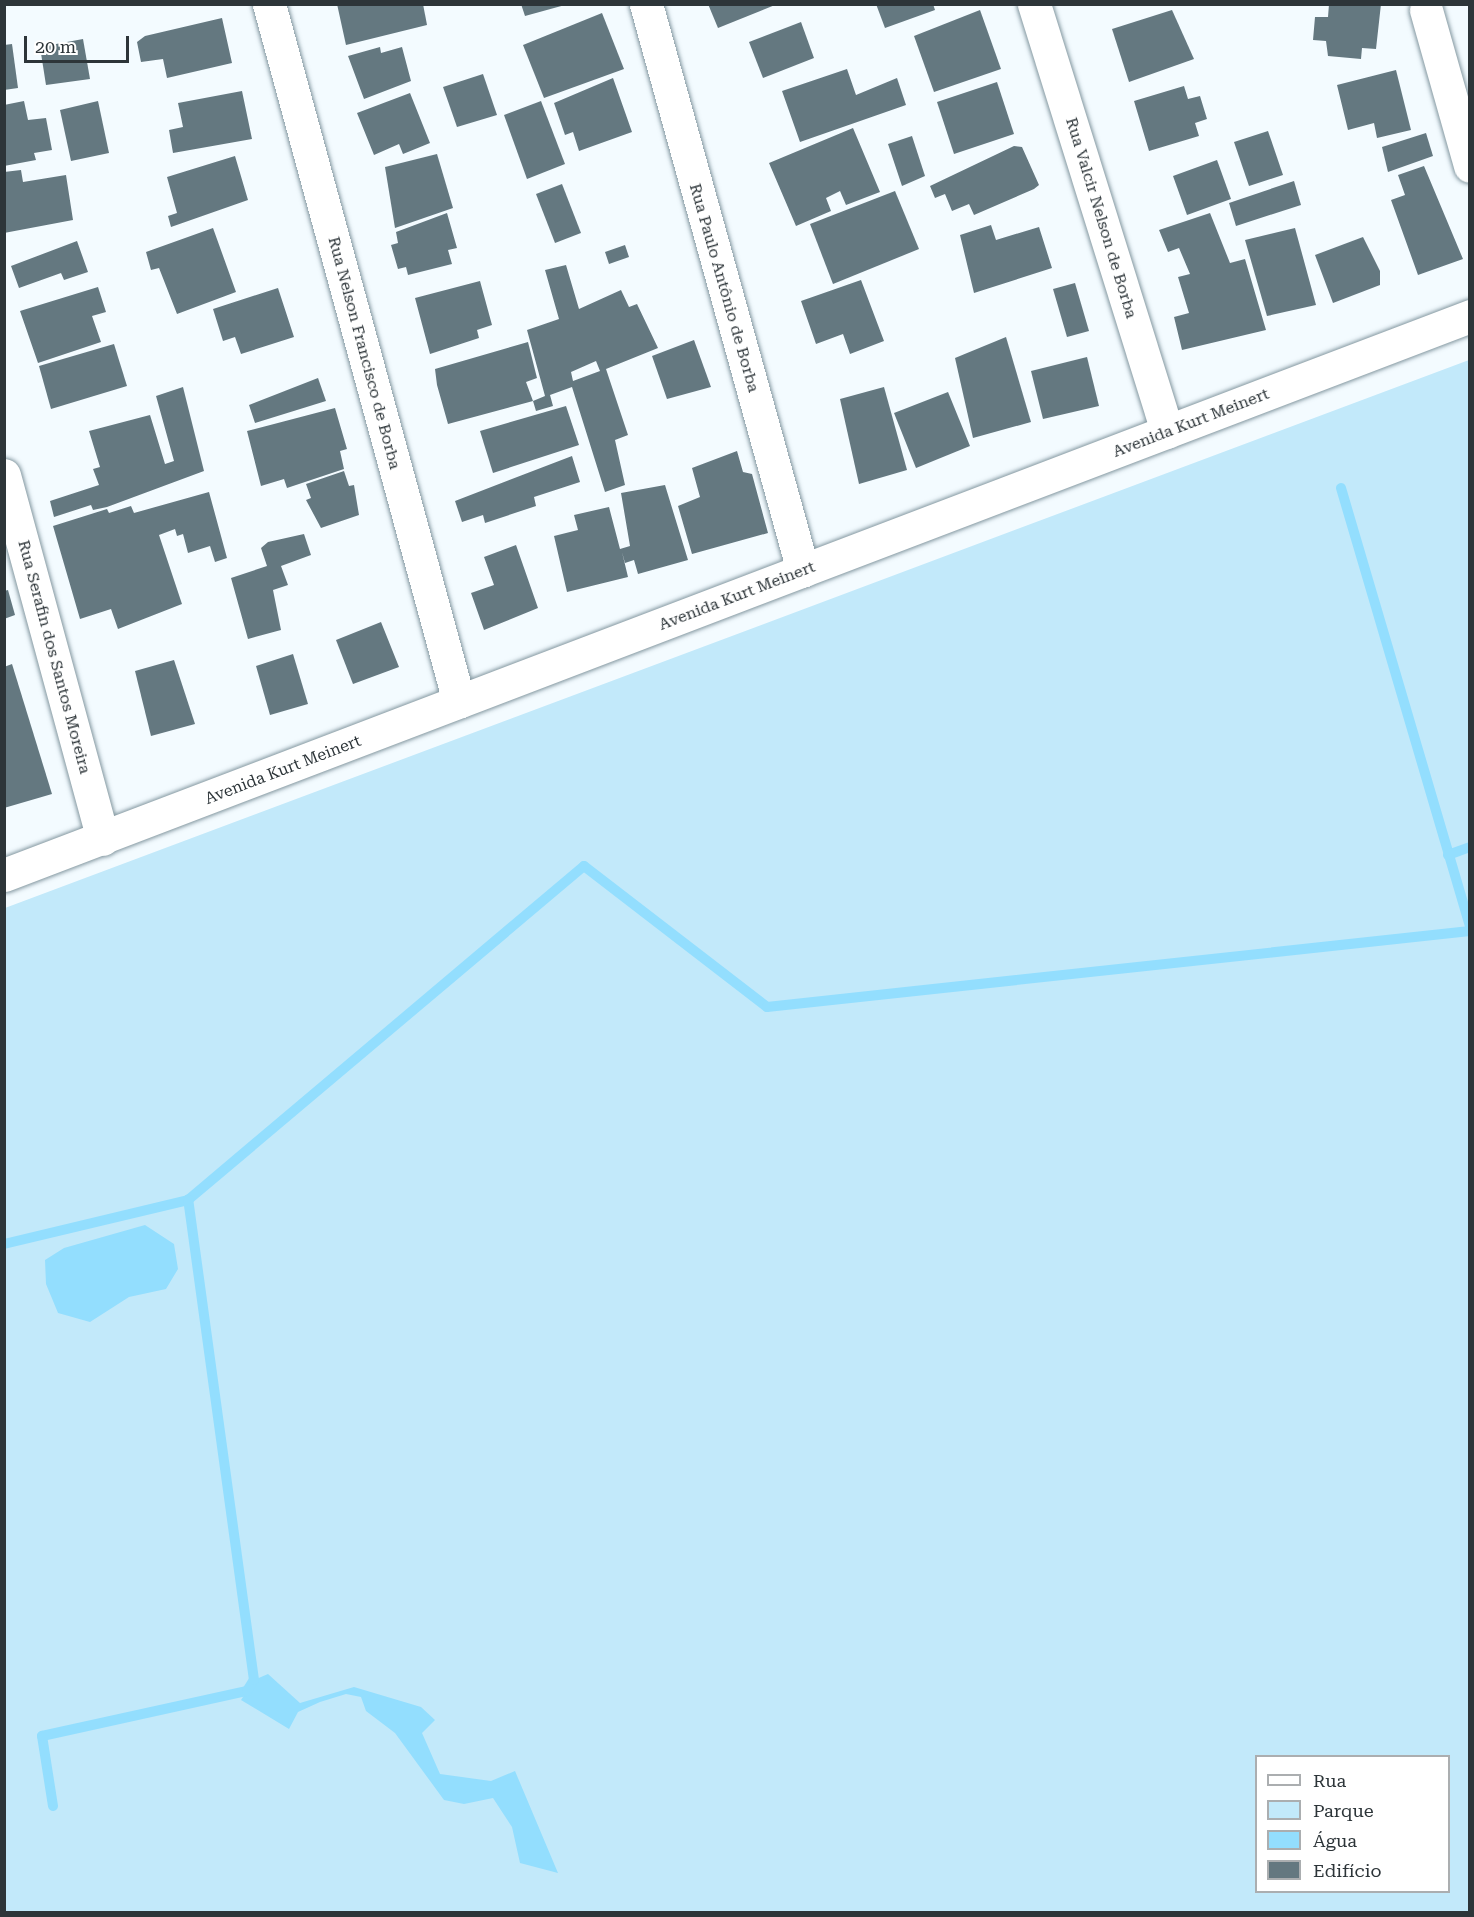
<!DOCTYPE html>
<meta charset="utf-8">
<style>
body{margin:0}
#map{position:relative;width:1474px;height:1917px;overflow:hidden;background:#f3fbff;font-family:"Roboto Serif",serif}
div>[style]{position:absolute}
.green>*{inset:0;background:#c2e9fa}
.water>*{inset:0;background:#93defe}
.stream>*{height:10px;margin:-5px;padding:0 5px;transform-origin:5px;border-radius:5px;background:#93defe}
.building>*{inset:0;background:#647880}
.roads{filter:drop-shadow(0 0 2px #8498a1) drop-shadow(0 0 2px #8498a1)}
.minor>*{height:33px;margin:-16.5px;padding:0 16.5px;transform-origin:16.5px;border-radius:16.5px;background:#fff}
.major>*{height:33px;margin:-16.5px;padding:0 16.5px;transform-origin:16.5px;border-radius:16.5px;background:#fff}
span{translate:-50% -50%;white-space:nowrap;text-align:center;line-height:1.15;-webkit-text-stroke:6px #fff;paint-order:stroke}
.street-label{font-size:16px;color:#2d3539}
.frame{position:absolute;inset:0;border:6px solid #2d3539;pointer-events:none}
.legend{position:absolute;left:1255px;top:1755px;width:195px;height:138px;box-sizing:border-box;background:#fff;border:2px solid #abaeb0;margin:0;padding:8px 10px;list-style:none;font-size:18px;color:#2d3539}
.legend li{display:flex;align-items:center;gap:12px;height:30px}
.legend b{width:30px;border:2px solid #abaeb0}
.scale{position:absolute;left:24px;top:36px;width:105px;height:27px;box-sizing:border-box;border:3px solid #2d3539;border-top:0;padding-left:8px;font-size:18px;line-height:21px;white-space:nowrap;color:#2d3539;-webkit-text-stroke:4px #fff;paint-order:stroke}
</style>
<div id="map">
<div class="green">
<div style="clip-path:polygon(evenodd,1469px 360px,1469px 1912px,5px 1912px,5px 908px,1469px 360px,1256px 1756px,1448px 1756px,1448px 1892px,1256px 1892px,1256px 1756px)"></div>
</div>
<div class="water">
<div style="clip-path:polygon(145px 1225px,174px 1244px,178px 1269px,166px 1289px,129px 1297px,90px 1322px,58px 1313px,46px 1284px,45px 1260px,64px 1248px)"></div>
<div style="clip-path:polygon(268px 1674px,300px 1703px,354px 1687px,421px 1707px,435px 1720px,422px 1733px,440px 1774px,491px 1781px,515px 1771px,558px 1873px,520px 1863px,512px 1827px,493px 1798px,464px 1804px,444px 1800px,395px 1733px,366px 1711px,361px 1697px,346px 1694px,320px 1702px,298px 1712px,289px 1729px,241px 1700px,254px 1680px)"></div>
</div>
<div class="stream">
<div style="left:1341px;top:488px;width:458px;rotate:73.6deg"></div>
<div style="left:1448px;top:855px;width:23px;rotate:-20deg"></div>
<div style="left:4px;top:1244px;width:189px;rotate:-13.4deg"></div>
<div style="left:188px;top:1200px;width:518px;rotate:-40.15deg"></div>
<div style="left:584px;top:866px;width:231px;rotate:37.6deg"></div>
<div style="left:767px;top:1007px;width:707px;rotate:-6.17deg"></div>
<div style="left:53px;top:1806px;width:71px;rotate:-98.9deg"></div>
<div style="left:42px;top:1736px;width:210px;rotate:-12.4deg"></div>
<div style="left:247px;top:1691px;width:13px;rotate:-58deg"></div>
<div style="left:254px;top:1680px;width:485px;rotate:-97.8deg"></div>
</div>
<div class="building">
<div style="clip-path:polygon(337px 4px,423px 4px,427px 25px,346px 45px)"></div>
<div style="clip-path:polygon(521px 4px,565px 4px,565px 5px,525px 16px)"></div>
<div style="clip-path:polygon(708px 4px,775px 4px,775px 5px,718px 28px)"></div>
<div style="clip-path:polygon(876px 4px,933px 4px,935px 10px,885px 28px)"></div>
<div style="clip-path:polygon(1329px 4px,1381px 4px,1376px 49px,1362px 48px,1361px 59px,1328px 56px,1326px 41px,1313px 40px,1315px 17px,1328px 17px)"></div>
<div style="clip-path:polygon(980px 10px,1001px 69px,934px 92px,914px 36px)"></div>
<div style="clip-path:polygon(1172px 10px,1194px 59px,1129px 82px,1112px 29px)"></div>
<div style="clip-path:polygon(602px 13px,624px 69px,544px 98px,523px 45px)"></div>
<div style="clip-path:polygon(222px 18px,232px 63px,167px 78px,163px 59px,141px 62px,137px 42px,145px 36px)"></div>
<div style="clip-path:polygon(801px 22px,814px 58px,763px 78px,749px 42px)"></div>
<div style="clip-path:polygon(83px 39px,90px 79px,46px 85px,40px 47px)"></div>
<div style="clip-path:polygon(12px 44px,18px 88px,4px 90px,4px 45px)"></div>
<div style="clip-path:polygon(380px 47px,381px 53px,402px 47px,411px 81px,364px 99px,348px 56px)"></div>
<div style="clip-path:polygon(847px 69px,856px 95px,897px 78px,906px 105px,800px 142px,782px 91px)"></div>
<div style="clip-path:polygon(1396px 70px,1411px 130px,1377px 138px,1374px 123px,1348px 130px,1337px 85px)"></div>
<div style="clip-path:polygon(483px 74px,497px 115px,457px 127px,443px 87px)"></div>
<div style="clip-path:polygon(613px 78px,632px 132px,579px 151px,573px 132px,565px 135px,554px 103px)"></div>
<div style="clip-path:polygon(997px 82px,1014px 134px,954px 154px,937px 102px)"></div>
<div style="clip-path:polygon(1184px 86px,1188px 99px,1200px 96px,1207px 119px,1195px 123px,1199px 136px,1149px 151px,1134px 101px)"></div>
<div style="clip-path:polygon(242px 91px,252px 139px,173px 153px,169px 130px,183px 127px,178px 103px)"></div>
<div style="clip-path:polygon(410px 93px,430px 143px,403px 154px,399px 144px,374px 155px,357px 113px)"></div>
<div style="clip-path:polygon(24px 101px,28px 120px,46px 118px,52px 150px,34px 153px,36px 160px,4px 166px,4px 105px)"></div>
<div style="clip-path:polygon(98px 101px,109px 153px,71px 161px,60px 110px)"></div>
<div style="clip-path:polygon(541px 101px,565px 164px,527px 179px,504px 115px)"></div>
<div style="clip-path:polygon(853px 128px,880px 192px,846px 205px,840px 191px,826px 198px,831px 211px,796px 226px,769px 163px)"></div>
<div style="clip-path:polygon(1268px 131px,1283px 175px,1249px 186px,1234px 142px)"></div>
<div style="clip-path:polygon(1426px 133px,1433px 156px,1388px 172px,1382px 147px)"></div>
<div style="clip-path:polygon(912px 136px,925px 176px,902px 186px,888px 144px)"></div>
<div style="clip-path:polygon(1014px 146px,1022px 147px,1039px 185px,1034px 189px,974px 215px,969px 204px,952px 211px,945px 194px,935px 198px,930px 186px)"></div>
<div style="clip-path:polygon(437px 154px,453px 208px,395px 228px,385px 167px)"></div>
<div style="clip-path:polygon(235px 156px,248px 200px,171px 227px,168px 216px,177px 213px,167px 177px)"></div>
<div style="clip-path:polygon(1217px 160px,1231px 199px,1187px 215px,1173px 176px)"></div>
<div style="clip-path:polygon(1424px 166px,1463px 259px,1418px 275px,1391px 200px,1405px 195px,1398px 175px)"></div>
<div style="clip-path:polygon(21px 170px,23px 182px,66px 175px,73px 220px,4px 233px,4px 172px)"></div>
<div style="clip-path:polygon(1294px 181px,1301px 205px,1236px 226px,1229px 203px)"></div>
<div style="clip-path:polygon(562px 184px,581px 233px,555px 243px,536px 194px)"></div>
<div style="clip-path:polygon(895px 191px,919px 249px,833px 284px,810px 224px)"></div>
<div style="clip-path:polygon(447px 213px,457px 248px,448px 250px,452px 264px,408px 275px,406px 267px,398px 269px,391px 245px,398px 243px,396px 232px)"></div>
<div style="clip-path:polygon(1210px 213px,1230px 263px,1245px 259px,1266px 330px,1182px 350px,1174px 317px,1189px 313px,1178px 277px,1190px 274px,1179px 248px,1168px 252px,1159px 230px)"></div>
<div style="clip-path:polygon(991px 225px,996px 240px,1039px 227px,1052px 268px,974px 293px,960px 235px)"></div>
<div style="clip-path:polygon(213px 228px,236px 292px,177px 314px,159px 268px,151px 270px,146px 252px)"></div>
<div style="clip-path:polygon(1295px 228px,1316px 305px,1267px 316px,1245px 240px)"></div>
<div style="clip-path:polygon(1363px 237px,1380px 271px,1380px 285px,1333px 303px,1315px 255px)"></div>
<div style="clip-path:polygon(77px 241px,88px 272px,64px 280px,61px 273px,19px 288px,11px 266px)"></div>
<div style="clip-path:polygon(625px 245px,629px 257px,609px 264px,605px 252px)"></div>
<div style="clip-path:polygon(evenodd,566px 265px,579px 309px,621px 290px,629px 307px,637px 304px,658px 348px,606px 369px,628px 435px,615px 440px,625px 485px,605px 492px,572px 387px,550px 395px,553px 406px,536px 411px,533px 401px,448px 424px,437px 385px,435px 369px,528px 342px,537px 378px,526px 382px,533px 401px,545px 396px,527px 330px,559px 319px,545px 270px,566px 265px,596px 361px,600px 371px,573px 381px,571px 372px,596px 361px)"></div>
<div style="clip-path:polygon(861px 280px,884px 341px,850px 354px,843px 334px,816px 344px,801px 301px)"></div>
<div style="clip-path:polygon(480px 281px,492px 325px,477px 330px,479px 338px,430px 354px,415px 298px)"></div>
<div style="clip-path:polygon(1075px 283px,1089px 331px,1067px 337px,1053px 289px)"></div>
<div style="clip-path:polygon(98px 287px,106px 312px,92px 316px,101px 342px,38px 363px,20px 311px)"></div>
<div style="clip-path:polygon(278px 288px,294px 337px,241px 354px,235px 337px,223px 341px,213px 309px)"></div>
<div style="clip-path:polygon(1006px 337px,1031px 422px,973px 438px,955px 358px)"></div>
<div style="clip-path:polygon(694px 340px,711px 387px,667px 399px,652px 356px)"></div>
<div style="clip-path:polygon(114px 344px,127px 386px,51px 409px,39px 366px)"></div>
<div style="clip-path:polygon(1087px 357px,1099px 406px,1043px 419px,1031px 371px)"></div>
<div style="clip-path:polygon(318px 378px,326px 401px,255px 423px,249px 405px)"></div>
<div style="clip-path:polygon(183px 387px,204px 471px,107px 507px,93px 510px,91px 505px,54px 517px,50px 501px,99px 485px,93px 469px,100px 467px,89px 431px,150px 415px,165px 464px,174px 461px,156px 396px)"></div>
<div style="clip-path:polygon(884px 387px,907px 470px,859px 484px,840px 399px)"></div>
<div style="clip-path:polygon(948px 392px,970px 446px,916px 468px,894px 413px)"></div>
<div style="clip-path:polygon(566px 406px,579px 445px,493px 473px,480px 431px)"></div>
<div style="clip-path:polygon(335px 408px,347px 449px,340px 451px,344px 469px,287px 488px,284px 479px,261px 486px,247px 431px)"></div>
<div style="clip-path:polygon(737px 451px,743px 472px,752px 474px,768px 533px,692px 554px,678px 506px,700px 497px,692px 468px)"></div>
<div style="clip-path:polygon(572px 456px,580px 482px,534px 497px,536px 506px,485px 523px,483px 515px,462px 522px,455px 501px)"></div>
<div style="clip-path:polygon(344px 471px,349px 486px,354px 485px,359px 515px,321px 528px,306px 500px,311px 498px,306px 484px)"></div>
<div style="clip-path:polygon(665px 485px,688px 560px,638px 574px,634px 560px,625px 563px,622px 552px,628px 577px,567px 592px,554px 536px,578px 530px,574px 515px,609px 507px,620px 549px,630px 546px,621px 493px)"></div>
<div style="clip-path:polygon(209px 492px,227px 558px,215px 562px,210px 546px,188px 553px,183px 534px,177px 536px,175px 529px,159px 535px,182px 604px,118px 629px,111px 609px,80px 619px,53px 526px,107px 509px,109px 513px,131px 506px,134px 513px)"></div>
<div style="clip-path:polygon(304px 534px,311px 555px,281px 566px,288px 585px,273px 590px,281px 630px,248px 639px,231px 578px,267px 566px,261px 548px,268px 542px)"></div>
<div style="clip-path:polygon(516px 545px,538px 608px,484px 630px,471px 593px,494px 585px,484px 557px)"></div>
<div style="clip-path:polygon(8px 590px,15px 615px,4px 619px,4px 591px)"></div>
<div style="clip-path:polygon(381px 622px,399px 667px,353px 684px,336px 640px)"></div>
<div style="clip-path:polygon(293px 654px,308px 704px,270px 715px,256px 666px)"></div>
<div style="clip-path:polygon(174px 660px,195px 724px,151px 736px,135px 671px)"></div>
<div style="clip-path:polygon(12px 664px,52px 794px,4px 808px,4px 667px)"></div>
</div>
<div class="roads">
<div class="minor">
<div style="left:269px;top:4px;width:723px;rotate:74.77deg"></div>
<div style="left:646px;top:4px;width:588px;rotate:74.52deg"></div>
<div style="left:1034px;top:4px;width:448px;rotate:72.7deg"></div>
<div style="left:1426px;top:10px;width:162px;rotate:74.2deg"></div>
<div style="left:4px;top:475px;width:377px;rotate:74.8deg"></div>
</div>
<div class="major">
<div style="left:4px;top:875px;width:1569px;rotate:-20.87deg"></div>
</div>
</div>
<div class="street-label">
<span style="left:1101px;top:218px;rotate:73deg">Rua Valcir Nelson de Borba</span>
<span style="left:724px;top:288px;rotate:74deg">Rua Paulo Antônio de Borba</span>
<span style="left:364px;top:353px;rotate:75deg">Rua Nelson Francisco de Borba</span>
<span style="left:1191px;top:423px;rotate:-21deg">Avenida Kurt Meinert</span>
<span style="left:737px;top:596px;rotate:-21deg">Avenida Kurt Meinert</span>
<span style="left:54px;top:657px;rotate:75deg">Rua Serafin dos Santos Moreira</span>
<span style="left:283px;top:770px;rotate:-21deg">Avenida Kurt Meinert</span>
</div>
<div class="frame"></div>
<ul class="legend">
<li><b style="height:8px;background:#fff"></b>Rua</li>
<li><b style="height:16px;background:#c2e9fa"></b>Parque</li>
<li><b style="height:16px;background:#93defe"></b>Água</li>
<li><b style="height:16px;background:#647880"></b>Edifício</li>
</ul>
<div class="scale">20 m</div>
</div>
